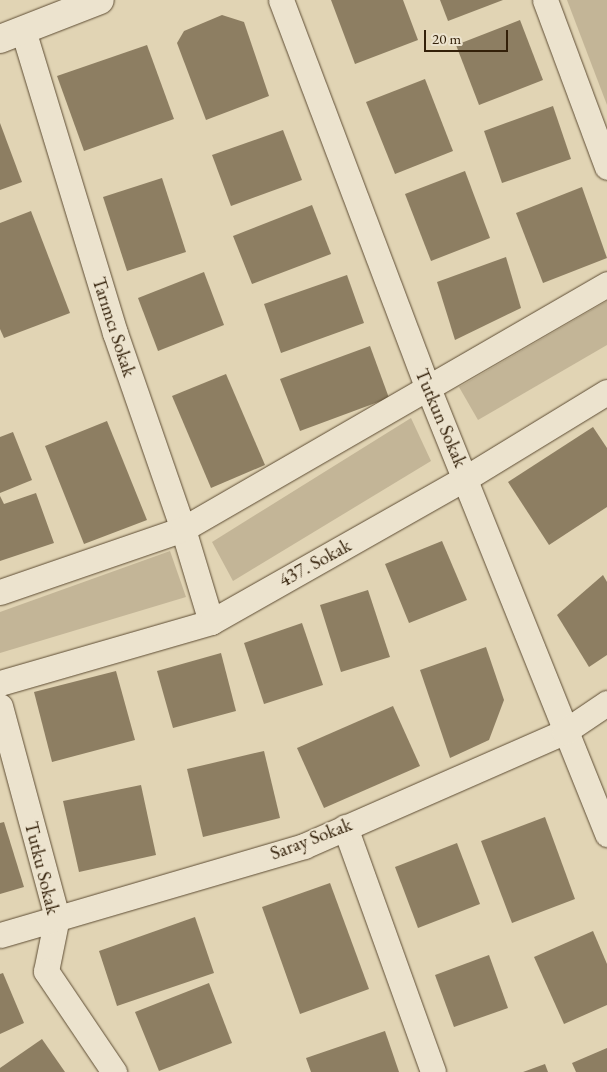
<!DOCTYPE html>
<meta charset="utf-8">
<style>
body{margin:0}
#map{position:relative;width:607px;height:1072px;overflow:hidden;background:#e1d4b4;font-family:"EB Garamond",serif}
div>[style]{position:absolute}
.green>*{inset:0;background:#c3b597}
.building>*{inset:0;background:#8d7e62}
.roads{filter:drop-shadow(0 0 1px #5e4d34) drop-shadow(0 0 1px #5e4d34)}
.street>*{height:25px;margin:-12.5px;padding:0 12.5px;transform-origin:12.5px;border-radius:12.5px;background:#ece3ce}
.secondary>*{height:28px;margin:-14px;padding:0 14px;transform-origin:14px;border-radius:14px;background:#ece3ce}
span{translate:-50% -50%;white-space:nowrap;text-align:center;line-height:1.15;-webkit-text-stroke:4px #ece3ce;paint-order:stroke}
.street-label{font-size:19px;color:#332009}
.scale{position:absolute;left:424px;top:30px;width:84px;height:22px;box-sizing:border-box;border:2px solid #332009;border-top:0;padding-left:6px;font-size:15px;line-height:18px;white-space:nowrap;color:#332009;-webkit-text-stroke:4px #ece3ce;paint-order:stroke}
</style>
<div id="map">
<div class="green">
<div style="clip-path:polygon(567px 0,607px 0,607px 105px)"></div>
<div style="clip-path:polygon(607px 301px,607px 345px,478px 420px,459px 387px)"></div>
<div style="clip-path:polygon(411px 418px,431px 461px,233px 581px,212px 542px)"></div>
<div style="clip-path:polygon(170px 551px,186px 597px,0 653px,0 612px)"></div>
</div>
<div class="building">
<div style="clip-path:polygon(331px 0,403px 0,418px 40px,355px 64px)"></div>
<div style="clip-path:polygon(440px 0,503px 0,448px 21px)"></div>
<div style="clip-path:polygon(222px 15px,244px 22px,269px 96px,206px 120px,177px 43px,184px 31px)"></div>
<div style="clip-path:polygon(520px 20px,543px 80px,479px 105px,456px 45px)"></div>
<div style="clip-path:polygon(147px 45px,174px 119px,84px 151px,57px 76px)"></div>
<div style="clip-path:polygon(425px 79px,453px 151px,395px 174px,366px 102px)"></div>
<div style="clip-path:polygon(553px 106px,571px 159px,502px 183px,484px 131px)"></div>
<div style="clip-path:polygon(0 123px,22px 182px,0 190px)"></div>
<div style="clip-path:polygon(283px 130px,302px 180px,231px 206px,212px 155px)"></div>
<div style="clip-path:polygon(465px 171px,490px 238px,431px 261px,405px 194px)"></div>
<div style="clip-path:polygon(162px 178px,186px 252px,127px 271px,103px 197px)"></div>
<div style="clip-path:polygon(582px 187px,607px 258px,543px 283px,516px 213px)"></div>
<div style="clip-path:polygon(312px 205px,331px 254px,252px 284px,233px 236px)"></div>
<div style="clip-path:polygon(31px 211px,70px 313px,4px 338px,0 329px,0 223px)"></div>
<div style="clip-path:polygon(506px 257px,521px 308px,455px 340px,437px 282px)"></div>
<div style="clip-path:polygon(204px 272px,224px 325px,158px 351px,138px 298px)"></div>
<div style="clip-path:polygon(347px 275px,364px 323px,281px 353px,264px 304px)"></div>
<div style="clip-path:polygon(370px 346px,389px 398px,300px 431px,280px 379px)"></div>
<div style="clip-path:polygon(226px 374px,265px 465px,211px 488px,172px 396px)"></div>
<div style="clip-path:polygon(107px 421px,147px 520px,84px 544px,45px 446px)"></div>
<div style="clip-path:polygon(593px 427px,607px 448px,607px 507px,549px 545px,508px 482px)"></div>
<div style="clip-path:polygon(13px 432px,32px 480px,0 493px,0 437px)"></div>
<div style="clip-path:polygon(36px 493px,54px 543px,0 561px,0 496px,4px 504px)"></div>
<div style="clip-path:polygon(442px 541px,467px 600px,409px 623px,385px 564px)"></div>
<div style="clip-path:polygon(603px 575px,607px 582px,607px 655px,589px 667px,557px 615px)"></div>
<div style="clip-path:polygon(368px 590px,390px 657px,341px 672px,320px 605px)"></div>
<div style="clip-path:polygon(302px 623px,323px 685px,264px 704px,244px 643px)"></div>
<div style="clip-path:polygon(486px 647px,504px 700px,489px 740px,450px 758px,420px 670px)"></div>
<div style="clip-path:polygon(221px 653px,236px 711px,173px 728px,157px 671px)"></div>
<div style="clip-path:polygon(116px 671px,135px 740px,52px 762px,34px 692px)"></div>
<div style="clip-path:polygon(393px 706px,420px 766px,324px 808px,297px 748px)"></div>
<div style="clip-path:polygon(264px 751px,280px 818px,203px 837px,187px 769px)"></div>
<div style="clip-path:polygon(141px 785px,156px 855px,79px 872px,63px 801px)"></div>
<div style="clip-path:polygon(545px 817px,575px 899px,512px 923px,481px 841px)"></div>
<div style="clip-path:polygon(4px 822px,24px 887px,0 894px,0 823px)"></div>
<div style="clip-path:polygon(457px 843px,480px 904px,418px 928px,395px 867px)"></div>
<div style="clip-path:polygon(330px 883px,369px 989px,300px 1014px,262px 907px)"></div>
<div style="clip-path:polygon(195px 917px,214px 973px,117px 1006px,99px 951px)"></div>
<div style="clip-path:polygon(593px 931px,607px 964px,607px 1005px,564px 1024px,534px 957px)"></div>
<div style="clip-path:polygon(489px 955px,508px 1008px,454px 1027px,435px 975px)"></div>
<div style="clip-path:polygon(3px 973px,24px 1023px,0 1034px,0 974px)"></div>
<div style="clip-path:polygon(209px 983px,232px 1043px,159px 1071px,135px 1012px)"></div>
<div style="clip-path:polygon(385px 1031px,399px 1072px,311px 1072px,306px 1058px)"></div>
<div style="clip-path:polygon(42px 1039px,65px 1072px,0 1072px,0 1068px)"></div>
<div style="clip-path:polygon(607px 1048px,607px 1072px,576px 1072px,572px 1063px)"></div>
<div style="clip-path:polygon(545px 1064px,548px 1072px,523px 1072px)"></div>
</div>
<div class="roads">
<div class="street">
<div style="left:281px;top:0;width:415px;rotate:69.3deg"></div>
<div style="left:428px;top:388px;width:481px;rotate:68.1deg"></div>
<div style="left:545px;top:0;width:178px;rotate:69.6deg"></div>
<div style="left:23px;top:30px;width:317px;rotate:73.1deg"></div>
<div style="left:115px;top:333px;width:207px;rotate:70.9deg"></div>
<div style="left:183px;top:529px;width:97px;rotate:73.2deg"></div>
<div style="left:0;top:592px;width:194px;rotate:-19deg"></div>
<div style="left:183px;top:529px;width:490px;rotate:-30deg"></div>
<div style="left:0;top:683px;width:220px;rotate:-16.1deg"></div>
<div style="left:211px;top:622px;width:293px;rotate:-29.5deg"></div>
<div style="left:466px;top:478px;width:165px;rotate:-31.4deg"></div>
<div style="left:0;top:706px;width:219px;rotate:74.9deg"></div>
<div style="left:57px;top:917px;width:55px;rotate:101.5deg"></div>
<div style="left:46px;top:971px;width:122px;rotate:56deg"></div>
<div style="left:345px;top:827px;width:260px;rotate:70.2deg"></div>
<div style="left:0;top:935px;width:317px;rotate:-16.3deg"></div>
<div style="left:304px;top:846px;width:284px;rotate:-23.7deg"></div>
<div style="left:564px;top:732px;width:52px;rotate:-34deg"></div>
</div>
<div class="secondary">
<div style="left:0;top:39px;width:107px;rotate:-21.3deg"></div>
</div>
</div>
<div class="street-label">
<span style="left:114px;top:327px;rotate:72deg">Tarımcı Sokak</span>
<span style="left:441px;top:418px;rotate:67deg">Tutkun Sokak</span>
<span style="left:315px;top:563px;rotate:-29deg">437. Sokak</span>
<span style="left:311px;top:839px;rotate:-21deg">Saray Sokak</span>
<span style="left:42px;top:868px;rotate:76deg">Tutku Sokak</span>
</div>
<div class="scale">20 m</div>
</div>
